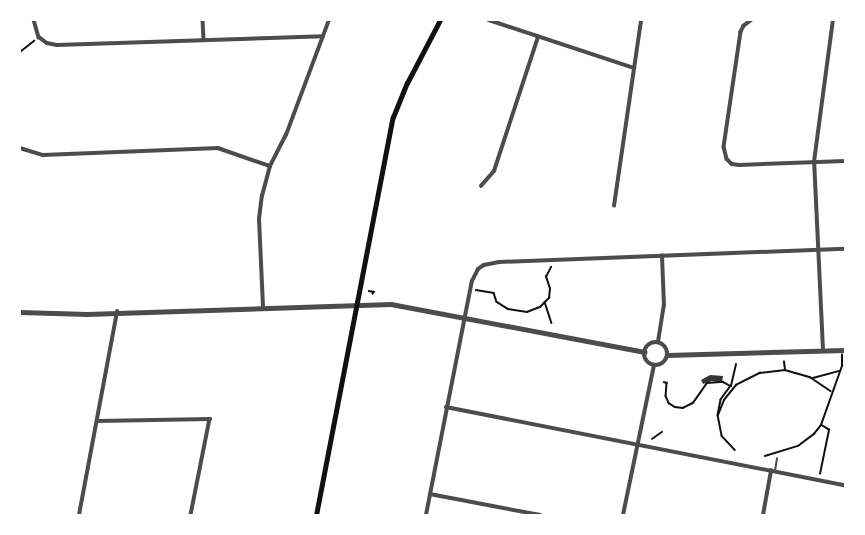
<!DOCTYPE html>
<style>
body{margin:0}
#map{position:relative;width:865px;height:535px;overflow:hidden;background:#fff;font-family:"Space Grotesk",sans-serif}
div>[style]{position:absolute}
.building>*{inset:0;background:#353535}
.path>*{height:1.5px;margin:-0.75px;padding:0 0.75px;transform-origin:0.75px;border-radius:0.75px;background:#111}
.service>*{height:2px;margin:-1px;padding:0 1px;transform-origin:1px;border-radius:1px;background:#4c4c4c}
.minor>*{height:3.5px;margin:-1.75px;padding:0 1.75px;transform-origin:1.75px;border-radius:1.75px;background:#4c4c4c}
.tertiary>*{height:4.5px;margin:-2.25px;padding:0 2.25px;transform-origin:2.25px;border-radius:2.25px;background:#4c4c4c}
.tertiary>.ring{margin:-2.25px;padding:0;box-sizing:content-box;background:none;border:4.5px solid #4c4c4c;border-radius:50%}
.secondary>*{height:5px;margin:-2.5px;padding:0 2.5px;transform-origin:2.5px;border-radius:2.5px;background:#111}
span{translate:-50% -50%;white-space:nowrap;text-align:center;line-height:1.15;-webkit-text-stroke:4px #fff;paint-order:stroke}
.frame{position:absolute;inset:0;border:21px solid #fff;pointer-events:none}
</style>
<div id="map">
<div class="building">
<div style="clip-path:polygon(710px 375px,723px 376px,722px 382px,712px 381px,703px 384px,701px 380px)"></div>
</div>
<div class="path">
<div style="left:20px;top:52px;width:18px;rotate:-38deg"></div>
<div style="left:476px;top:290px;width:18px;rotate:9deg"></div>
<div style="left:494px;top:293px;width:9px;rotate:72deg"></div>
<div style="left:497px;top:302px;width:13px;rotate:32deg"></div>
<div style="left:508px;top:309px;width:19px;rotate:9deg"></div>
<div style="left:527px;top:312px;width:14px;rotate:-21deg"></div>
<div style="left:540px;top:307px;width:13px;rotate:-45deg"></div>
<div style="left:549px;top:298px;width:9px;rotate:-84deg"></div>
<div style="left:550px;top:289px;width:13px;rotate:-108deg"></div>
<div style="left:546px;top:277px;width:11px;rotate:-63deg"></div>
<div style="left:369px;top:291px;width:5px;rotate:11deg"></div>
<div style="left:374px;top:292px;width:2px;rotate:117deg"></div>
<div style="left:545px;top:302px;width:22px;rotate:72deg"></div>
<div style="left:785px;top:370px;width:26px;rotate:16deg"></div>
<div style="left:810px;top:377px;width:25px;rotate:34deg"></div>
<div style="left:813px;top:378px;width:28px;rotate:-15deg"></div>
<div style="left:664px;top:382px;width:3px;rotate:18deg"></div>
<div style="left:667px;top:383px;width:13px;rotate:94deg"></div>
<div style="left:666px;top:396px;width:8px;rotate:67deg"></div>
<div style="left:669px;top:403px;width:7px;rotate:34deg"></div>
<div style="left:675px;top:407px;width:8px;rotate:7deg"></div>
<div style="left:683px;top:408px;width:11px;rotate:-27deg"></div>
<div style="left:693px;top:403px;width:24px;rotate:-55deg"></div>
<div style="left:707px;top:383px;width:16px;rotate:-4deg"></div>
<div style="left:723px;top:382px;width:9px;rotate:27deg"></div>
<div style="left:731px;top:386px;width:22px;rotate:-77deg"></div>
<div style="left:731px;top:386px;width:17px;rotate:126deg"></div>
<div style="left:721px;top:400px;width:15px;rotate:101deg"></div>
<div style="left:718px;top:415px;width:21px;rotate:79deg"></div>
<div style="left:722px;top:436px;width:19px;rotate:47deg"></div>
<div style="left:718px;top:415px;width:16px;rotate:-68deg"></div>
<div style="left:724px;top:400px;width:19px;rotate:-51deg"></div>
<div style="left:736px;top:385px;width:27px;rotate:-27deg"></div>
<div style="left:760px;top:373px;width:25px;rotate:-7deg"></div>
<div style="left:785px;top:370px;width:8px;rotate:-97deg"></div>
<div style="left:652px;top:439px;width:12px;rotate:-35deg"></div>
<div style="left:765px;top:456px;width:34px;rotate:-17deg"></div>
<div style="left:798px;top:446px;width:20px;rotate:-37deg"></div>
<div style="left:814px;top:434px;width:11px;rotate:-52deg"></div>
<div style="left:820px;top:474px;width:45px;rotate:-78.4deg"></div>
<div style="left:829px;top:430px;width:9px;rotate:-148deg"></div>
<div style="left:821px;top:425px;width:63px;rotate:-70.4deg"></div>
<div style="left:842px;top:366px;width:11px;rotate:-90deg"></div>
</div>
<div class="service">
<div style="left:775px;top:471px;width:13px;rotate:-81deg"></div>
</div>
<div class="minor">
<div style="left:34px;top:20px;width:18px;rotate:74deg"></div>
<div style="left:39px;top:37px;width:10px;rotate:37deg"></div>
<div style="left:47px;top:43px;width:10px;rotate:11deg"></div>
<div style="left:57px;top:45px;width:266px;rotate:-1.9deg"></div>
<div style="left:203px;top:20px;width:20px;rotate:87deg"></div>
<div style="left:489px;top:20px;width:153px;rotate:18.3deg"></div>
<div style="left:752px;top:20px;width:10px;rotate:143deg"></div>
<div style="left:744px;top:26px;width:7px;rotate:117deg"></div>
<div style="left:741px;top:32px;width:116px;rotate:98.4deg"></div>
<div style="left:724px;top:147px;width:12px;rotate:76deg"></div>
<div style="left:727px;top:159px;width:7px;rotate:45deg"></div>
<div style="left:732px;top:164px;width:7px;rotate:8deg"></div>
<div style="left:739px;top:165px;width:106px;rotate:-2.2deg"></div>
<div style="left:20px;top:148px;width:24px;rotate:17deg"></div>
<div style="left:43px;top:155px;width:175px;rotate:-2.3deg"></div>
<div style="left:218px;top:148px;width:55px;rotate:19.1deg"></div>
<div style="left:481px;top:186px;width:20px;rotate:-49deg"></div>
<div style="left:494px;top:171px;width:141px;rotate:-71.8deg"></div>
<div style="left:614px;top:206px;width:188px;rotate:-81.7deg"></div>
<div style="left:263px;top:307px;width:88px;rotate:-92.6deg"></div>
<div style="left:259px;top:219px;width:23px;rotate:-83deg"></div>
<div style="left:262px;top:196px;width:31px;rotate:-75deg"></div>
<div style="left:270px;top:166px;width:35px;rotate:-63deg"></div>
<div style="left:286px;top:135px;width:123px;rotate:-69.5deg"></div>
<div style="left:658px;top:342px;width:36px;rotate:-81deg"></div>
<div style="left:664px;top:306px;width:50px;rotate:-92.3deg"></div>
<div style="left:823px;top:350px;width:188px;rotate:-92.7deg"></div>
<div style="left:814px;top:162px;width:143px;rotate:-82.4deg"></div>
<div style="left:446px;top:407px;width:407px;rotate:11.1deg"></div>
<div style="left:97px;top:421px;width:113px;rotate:-1deg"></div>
<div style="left:210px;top:419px;width:98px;rotate:101.2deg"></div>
<div style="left:430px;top:494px;width:112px;rotate:10.8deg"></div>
<div style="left:79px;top:515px;width:207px;rotate:-79.4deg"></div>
<div style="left:426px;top:515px;width:238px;rotate:-78.9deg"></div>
<div style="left:472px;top:281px;width:13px;rotate:-63deg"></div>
<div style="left:478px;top:269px;width:7px;rotate:-34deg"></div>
<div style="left:484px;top:265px;width:15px;rotate:-11deg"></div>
<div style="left:499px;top:262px;width:346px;rotate:-2.2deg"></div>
<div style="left:623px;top:515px;width:153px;rotate:-78.3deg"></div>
<div style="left:763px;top:515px;width:45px;rotate:-79.7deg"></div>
</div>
<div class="tertiary">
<div style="left:20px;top:312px;width:67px;rotate:1.7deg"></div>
<div style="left:87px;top:314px;width:304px;rotate:-1.9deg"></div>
<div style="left:391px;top:304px;width:258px;rotate:10.7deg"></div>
<div class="ring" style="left:644px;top:342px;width:19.5px;height:19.5px"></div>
<div style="left:667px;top:355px;width:178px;rotate:-1.6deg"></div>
</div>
<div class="secondary">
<div style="left:316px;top:515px;width:405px;rotate:-79.1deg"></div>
<div style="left:393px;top:117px;width:37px;rotate:-68deg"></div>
<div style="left:407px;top:83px;width:71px;rotate:-62.4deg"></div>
</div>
<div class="frame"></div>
</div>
